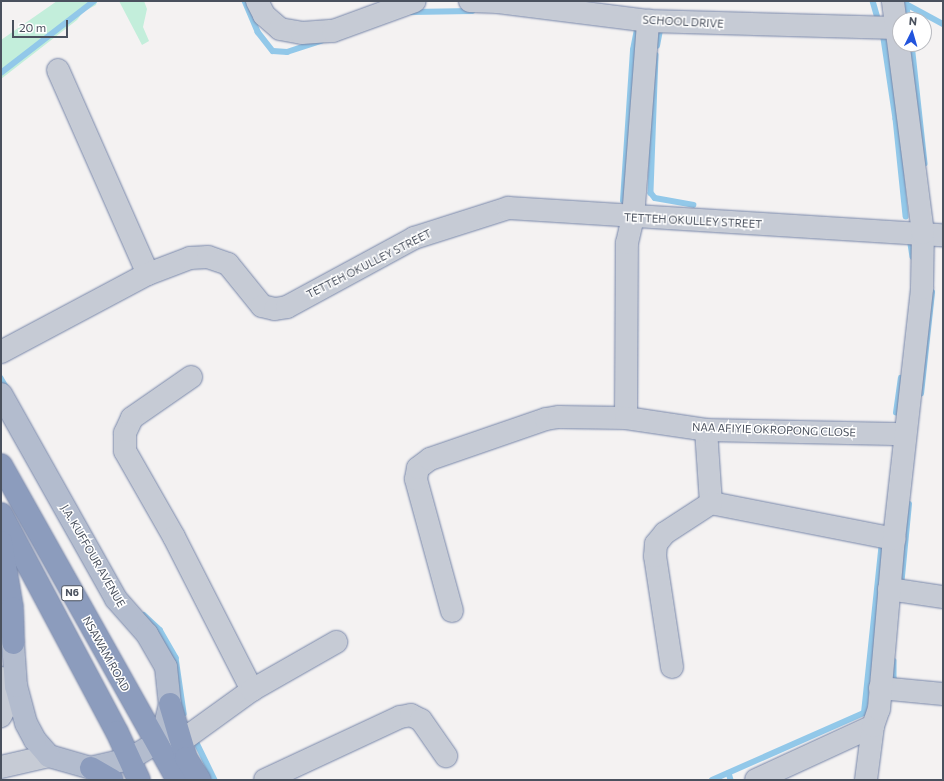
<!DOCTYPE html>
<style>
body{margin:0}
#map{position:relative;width:944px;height:781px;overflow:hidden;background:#f4f2f2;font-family:Commissioner,sans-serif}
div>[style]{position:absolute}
.green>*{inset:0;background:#c3eedb}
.stream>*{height:5.5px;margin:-2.75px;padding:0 2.75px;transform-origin:2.75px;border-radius:2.75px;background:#92c8e9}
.roads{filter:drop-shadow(0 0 1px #7786a9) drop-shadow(0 0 1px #7786a9)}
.minor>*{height:22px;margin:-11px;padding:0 11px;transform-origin:11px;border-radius:11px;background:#c6cbd5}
.major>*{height:22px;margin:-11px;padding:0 11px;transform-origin:11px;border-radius:11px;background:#b3bcce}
.highway>*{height:22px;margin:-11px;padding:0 11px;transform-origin:11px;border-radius:11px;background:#8c9cbd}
span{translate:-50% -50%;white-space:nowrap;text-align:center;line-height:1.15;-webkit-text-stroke:3px #fff;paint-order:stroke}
.shield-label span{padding:1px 3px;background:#fff;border:1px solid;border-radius:3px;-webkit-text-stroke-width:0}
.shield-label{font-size:10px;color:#4a515e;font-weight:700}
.street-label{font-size:11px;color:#4a515e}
.frame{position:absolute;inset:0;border:2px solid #4a515e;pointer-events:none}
.north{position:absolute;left:892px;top:12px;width:40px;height:40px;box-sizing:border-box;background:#fff;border:1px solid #b7b9bf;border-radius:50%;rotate:5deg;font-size:11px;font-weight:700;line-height:16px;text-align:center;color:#4a515e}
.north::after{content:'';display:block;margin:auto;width:14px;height:18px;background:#2254dd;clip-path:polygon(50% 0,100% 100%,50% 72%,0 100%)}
.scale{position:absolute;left:12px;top:20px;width:56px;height:18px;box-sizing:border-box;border:2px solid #4a515e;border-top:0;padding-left:5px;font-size:12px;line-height:14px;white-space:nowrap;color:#4a515e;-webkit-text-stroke:3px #fff;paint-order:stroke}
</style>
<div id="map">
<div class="green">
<div style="clip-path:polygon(57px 1px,97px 1px,96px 5px,83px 12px,77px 20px,1px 79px,1px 40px)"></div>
<div style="clip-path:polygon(119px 1px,144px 1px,147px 9px,143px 27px,149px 41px,142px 45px)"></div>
</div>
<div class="stream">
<div style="left:245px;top:1px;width:34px;rotate:67deg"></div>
<div style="left:258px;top:32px;width:24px;rotate:52deg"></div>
<div style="left:273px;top:51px;width:14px;rotate:4deg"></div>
<div style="left:287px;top:52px;width:36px;rotate:-18deg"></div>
<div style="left:873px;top:1px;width:22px;rotate:74deg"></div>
<div style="left:906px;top:1px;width:19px;rotate:81deg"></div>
<div style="left:906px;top:4px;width:42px;rotate:28.4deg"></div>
<div style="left:411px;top:12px;width:61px;rotate:-0.9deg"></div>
<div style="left:883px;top:32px;width:88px;rotate:81.5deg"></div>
<div style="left:896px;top:119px;width:98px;rotate:84.1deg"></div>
<div style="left:912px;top:44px;width:120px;rotate:83.8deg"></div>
<div style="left:657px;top:46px;width:21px;rotate:-79deg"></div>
<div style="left:656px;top:55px;width:138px;rotate:92.1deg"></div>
<div style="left:651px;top:193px;width:6px;rotate:51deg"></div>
<div style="left:655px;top:198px;width:39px;rotate:10deg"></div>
<div style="left:1px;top:73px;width:118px;rotate:-37.7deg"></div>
<div style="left:623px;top:201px;width:151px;rotate:-86.2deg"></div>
<div style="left:633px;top:50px;width:25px;rotate:-79deg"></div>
<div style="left:910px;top:238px;width:19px;rotate:81deg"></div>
<div style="left:1px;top:378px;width:14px;rotate:60deg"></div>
<div style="left:921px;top:394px;width:102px;rotate:-83.8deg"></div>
<div style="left:896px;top:413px;width:35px;rotate:-82deg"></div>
<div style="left:901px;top:587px;width:83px;rotate:-84.5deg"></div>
<div style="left:144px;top:615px;width:22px;rotate:43deg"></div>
<div style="left:160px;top:630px;width:32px;rotate:60deg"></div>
<div style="left:176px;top:658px;width:56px;rotate:81.7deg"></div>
<div style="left:894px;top:661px;width:18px;rotate:90deg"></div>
<div style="left:894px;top:679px;width:6px;rotate:45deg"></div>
<div style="left:194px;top:737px;width:48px;rotate:64deg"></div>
<div style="left:729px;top:773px;width:7px;rotate:74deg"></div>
<div style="left:712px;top:780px;width:166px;rotate:-23.8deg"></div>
<div style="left:864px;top:713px;width:172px;rotate:-84deg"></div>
</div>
<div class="roads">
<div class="minor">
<div style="left:257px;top:1px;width:16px;rotate:63deg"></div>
<div style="left:264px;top:15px;width:21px;rotate:41deg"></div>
<div style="left:280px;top:29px;width:22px;rotate:10deg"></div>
<div style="left:302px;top:33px;width:31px;rotate:-4deg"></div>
<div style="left:333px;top:31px;width:87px;rotate:-20.1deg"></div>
<div style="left:470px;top:1px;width:28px;rotate:2deg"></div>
<div style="left:498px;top:2px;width:151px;rotate:7.2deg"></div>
<div style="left:648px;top:21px;width:248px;rotate:1.6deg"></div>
<div style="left:58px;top:70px;width:223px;rotate:66.2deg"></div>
<div style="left:1px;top:352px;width:166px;rotate:-28deg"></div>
<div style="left:148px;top:274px;width:45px;rotate:-20.9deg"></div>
<div style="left:190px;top:258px;width:18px;rotate:-3deg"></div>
<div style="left:208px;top:257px;width:21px;rotate:19deg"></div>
<div style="left:228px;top:264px;width:54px;rotate:51deg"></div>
<div style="left:262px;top:306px;width:13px;rotate:13deg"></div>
<div style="left:275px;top:309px;width:12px;rotate:-9deg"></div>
<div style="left:287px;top:307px;width:145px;rotate:-28.5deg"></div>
<div style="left:414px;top:238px;width:99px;rotate:-17.7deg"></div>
<div style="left:508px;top:208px;width:436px;rotate:3.6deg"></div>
<div style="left:191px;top:377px;width:72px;rotate:145.2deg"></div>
<div style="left:132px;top:418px;width:17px;rotate:115deg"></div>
<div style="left:125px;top:433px;width:18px;rotate:90deg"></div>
<div style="left:125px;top:451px;width:99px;rotate:60.3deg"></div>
<div style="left:174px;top:537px;width:172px;rotate:63deg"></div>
<div style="left:626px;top:418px;width:175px;rotate:-89.7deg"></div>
<div style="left:627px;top:243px;width:26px;rotate:-77deg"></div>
<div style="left:633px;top:218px;width:198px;rotate:-85.6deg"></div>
<div style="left:706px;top:430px;width:73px;rotate:86.1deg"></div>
<div style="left:711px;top:503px;width:187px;rotate:11.1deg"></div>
<div style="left:889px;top:589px;width:55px;rotate:8.4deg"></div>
<div style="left:452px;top:611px;width:137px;rotate:-105.3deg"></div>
<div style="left:416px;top:479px;width:11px;rotate:-80deg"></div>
<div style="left:418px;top:468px;width:15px;rotate:-37deg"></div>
<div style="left:430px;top:459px;width:123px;rotate:-19deg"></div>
<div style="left:546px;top:419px;width:13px;rotate:-9deg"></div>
<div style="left:559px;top:417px;width:67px;rotate:0.9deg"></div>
<div style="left:626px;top:418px;width:81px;rotate:8.5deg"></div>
<div style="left:706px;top:430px;width:199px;rotate:1.2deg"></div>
<div style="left:672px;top:667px;width:112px;rotate:-98.7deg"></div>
<div style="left:655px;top:556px;width:12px;rotate:-85deg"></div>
<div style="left:656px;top:544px;width:14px;rotate:-51deg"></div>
<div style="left:665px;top:533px;width:55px;rotate:-33.1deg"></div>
<div style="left:1px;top:678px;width:17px;rotate:28deg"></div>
<div style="left:16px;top:686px;width:34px;rotate:117deg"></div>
<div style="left:880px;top:688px;width:63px;rotate:5.4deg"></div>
<div style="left:180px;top:742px;width:89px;rotate:-35.8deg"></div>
<div style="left:252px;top:690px;width:97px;rotate:-29.7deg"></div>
<div style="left:1px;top:767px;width:49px;rotate:-12.9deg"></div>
<div style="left:265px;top:780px;width:149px;rotate:-25deg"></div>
<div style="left:400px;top:717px;width:11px;rotate:-10deg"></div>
<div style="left:411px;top:715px;width:11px;rotate:27deg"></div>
<div style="left:421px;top:720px;width:44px;rotate:55.2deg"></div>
<div style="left:756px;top:780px;width:129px;rotate:-24.8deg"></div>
<div style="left:866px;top:780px;width:54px;rotate:-82.6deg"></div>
<div style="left:873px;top:726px;width:18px;rotate:-71deg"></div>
<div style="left:879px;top:709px;width:171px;rotate:-85deg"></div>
<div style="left:894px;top:539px;width:253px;rotate:-83.6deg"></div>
<div style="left:922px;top:288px;width:55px;rotate:-89deg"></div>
<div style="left:923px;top:233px;width:234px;rotate:-97.4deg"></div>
</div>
<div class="major">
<div style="left:1px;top:394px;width:235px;rotate:60.7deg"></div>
<div style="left:116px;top:599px;width:47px;rotate:48.5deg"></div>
<div style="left:147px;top:634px;width:38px;rotate:60deg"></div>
<div style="left:166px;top:667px;width:37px;rotate:84deg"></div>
<div style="left:170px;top:704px;width:27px;rotate:103deg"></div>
<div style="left:164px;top:730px;width:15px;rotate:122deg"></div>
<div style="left:156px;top:743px;width:31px;rotate:149deg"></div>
<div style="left:129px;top:759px;width:39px;rotate:167deg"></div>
<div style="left:91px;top:768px;width:44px;rotate:-164.1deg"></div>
<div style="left:49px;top:756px;width:21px;rotate:-131deg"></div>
<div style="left:35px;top:740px;width:19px;rotate:-118deg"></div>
<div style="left:26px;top:723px;width:38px;rotate:-105deg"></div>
<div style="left:16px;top:686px;width:43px;rotate:-94deg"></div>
<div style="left:13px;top:643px;width:25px;rotate:-119deg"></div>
</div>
<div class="highway">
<div style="left:1px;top:465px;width:361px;rotate:60.7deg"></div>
<div style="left:1px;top:514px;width:247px;rotate:62deg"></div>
<div style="left:117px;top:732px;width:53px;rotate:65.4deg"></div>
<div style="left:1px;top:542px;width:67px;rotate:80.5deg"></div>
<div style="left:12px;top:608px;width:35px;rotate:88deg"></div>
<div style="left:170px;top:704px;width:56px;rotate:73.5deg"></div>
<div style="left:186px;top:758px;width:26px;rotate:58deg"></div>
<div style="left:91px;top:768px;width:24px;rotate:30deg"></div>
</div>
</div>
<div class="shield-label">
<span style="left:72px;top:593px">N6</span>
</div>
<div class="street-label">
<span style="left:683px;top:22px;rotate:3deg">SCHOOL DRIVE</span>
<span style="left:693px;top:221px;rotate:3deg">TETTEH OKULLEY STREET</span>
<span style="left:369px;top:264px;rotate:-27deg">TETTEH OKULLEY STREET</span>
<span style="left:774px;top:430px;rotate:2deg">NAA AFIYIE OKROPONG CLOSE</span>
<span style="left:93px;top:556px;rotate:60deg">J.A. KUFFOUR AVENUE</span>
<span style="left:106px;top:654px;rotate:61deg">NSAWAM ROAD</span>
</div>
<div class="frame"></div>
<div class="north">N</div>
<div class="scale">20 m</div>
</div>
